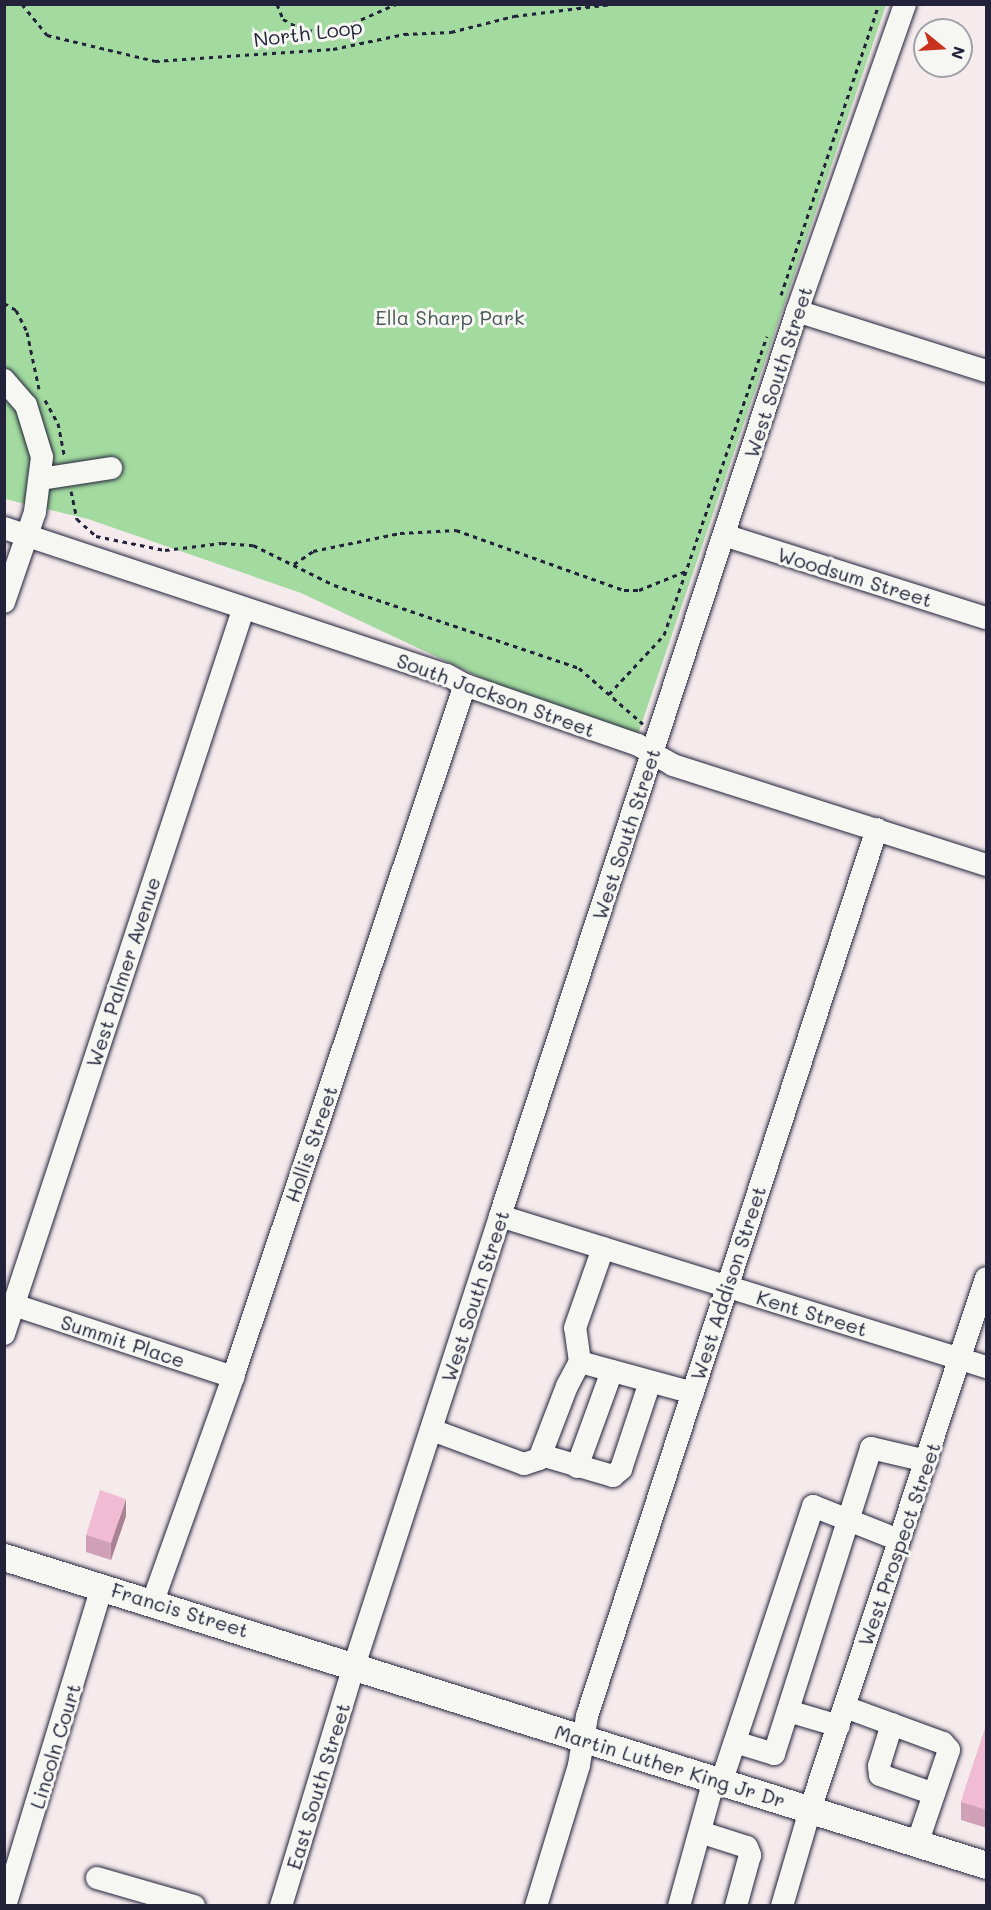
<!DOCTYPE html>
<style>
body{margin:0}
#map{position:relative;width:991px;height:1910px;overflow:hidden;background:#f5eaec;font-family:Mali,sans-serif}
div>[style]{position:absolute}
.green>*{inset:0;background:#a2da9f}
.path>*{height:3px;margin-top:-1.5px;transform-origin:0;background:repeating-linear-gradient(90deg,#22223b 0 4.5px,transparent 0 9px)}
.roads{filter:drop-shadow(0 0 2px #22223b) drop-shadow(0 0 2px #22223b)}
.minor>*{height:22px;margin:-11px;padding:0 11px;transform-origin:11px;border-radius:11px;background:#f6f6f2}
.major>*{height:27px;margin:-13.5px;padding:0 13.5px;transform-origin:13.5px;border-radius:13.5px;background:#f6f6f2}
.wall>*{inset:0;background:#d0a1b6}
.shaded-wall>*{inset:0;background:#a98394}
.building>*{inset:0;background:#f2bbd4}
span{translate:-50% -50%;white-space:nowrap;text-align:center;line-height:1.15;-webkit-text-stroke:6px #f6f6f2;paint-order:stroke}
.street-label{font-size:20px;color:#22223b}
.park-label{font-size:20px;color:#485959}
.frame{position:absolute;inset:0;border:6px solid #22223b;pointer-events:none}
.north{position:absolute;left:913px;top:18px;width:60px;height:60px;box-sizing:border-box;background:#f6f6f2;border:2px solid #a1a1a9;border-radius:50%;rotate:108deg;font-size:16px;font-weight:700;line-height:24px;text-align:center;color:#22223b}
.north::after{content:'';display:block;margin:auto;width:21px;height:27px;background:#c8321e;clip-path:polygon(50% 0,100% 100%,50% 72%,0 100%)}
</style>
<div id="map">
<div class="green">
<div style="clip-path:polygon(5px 5px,886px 5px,633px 749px,301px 593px,88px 519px,5px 499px)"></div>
</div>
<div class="path">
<div style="left:22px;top:4px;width:40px;rotate:51deg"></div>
<div style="left:47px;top:35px;width:111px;rotate:13.5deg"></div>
<div style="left:155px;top:61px;width:178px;rotate:-3.9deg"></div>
<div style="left:333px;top:49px;width:73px;rotate:-11.9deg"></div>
<div style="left:404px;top:34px;width:47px;rotate:-2.4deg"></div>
<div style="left:451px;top:32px;width:65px;rotate:-14.3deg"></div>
<div style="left:514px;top:16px;width:99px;rotate:-7deg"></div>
<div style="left:277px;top:4px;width:16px;rotate:68deg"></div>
<div style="left:283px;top:19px;width:18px;rotate:29deg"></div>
<div style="left:299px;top:28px;width:30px;rotate:12deg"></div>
<div style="left:328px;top:34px;width:74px;rotate:-23.8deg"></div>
<div style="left:781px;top:295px;width:307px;rotate:-71.4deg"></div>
<div style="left:4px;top:303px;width:14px;rotate:30deg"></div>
<div style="left:16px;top:310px;width:25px;rotate:63deg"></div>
<div style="left:27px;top:332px;width:58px;rotate:78.1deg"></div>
<div style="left:45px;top:400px;width:26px;rotate:61deg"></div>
<div style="left:58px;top:423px;width:36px;rotate:79deg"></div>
<div style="left:71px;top:491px;width:29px;rotate:78deg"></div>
<div style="left:77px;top:519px;width:25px;rotate:42deg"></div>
<div style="left:96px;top:536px;width:70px;rotate:11.5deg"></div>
<div style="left:165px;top:550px;width:57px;rotate:-7deg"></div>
<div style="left:222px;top:543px;width:31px;rotate:4deg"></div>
<div style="left:253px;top:545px;width:90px;rotate:26.3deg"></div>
<div style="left:334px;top:585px;width:259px;rotate:18.7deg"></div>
<div style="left:579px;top:668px;width:85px;rotate:41.2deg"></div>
<div style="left:294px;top:564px;width:23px;rotate:-34deg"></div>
<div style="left:313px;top:551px;width:89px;rotate:-11.7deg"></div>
<div style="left:400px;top:533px;width:56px;rotate:-3.1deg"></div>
<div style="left:456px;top:530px;width:178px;rotate:19.7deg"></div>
<div style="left:624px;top:590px;width:15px"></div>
<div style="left:639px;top:590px;width:51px;rotate:-22deg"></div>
<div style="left:609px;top:694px;width:81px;rotate:-47deg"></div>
<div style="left:664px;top:635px;width:316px;rotate:-71deg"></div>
</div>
<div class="roads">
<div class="minor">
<div style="left:797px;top:311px;width:198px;rotate:17.6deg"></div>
<div style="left:4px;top:380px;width:33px;rotate:49deg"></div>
<div style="left:26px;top:405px;width:54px;rotate:72.9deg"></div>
<div style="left:42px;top:457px;width:55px;rotate:97.3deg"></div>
<div style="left:35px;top:512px;width:95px;rotate:109deg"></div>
<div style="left:41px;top:479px;width:71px;rotate:-8.9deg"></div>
<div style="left:4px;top:528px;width:467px;rotate:18.4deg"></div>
<div style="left:447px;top:675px;width:21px;rotate:29deg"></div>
<div style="left:465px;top:685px;width:183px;rotate:19.1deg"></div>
<div style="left:638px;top:745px;width:40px;rotate:29.7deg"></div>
<div style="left:673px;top:765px;width:329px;rotate:17.7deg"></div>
<div style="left:724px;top:535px;width:275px;rotate:17.6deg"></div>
<div style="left:500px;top:1216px;width:509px;rotate:17.26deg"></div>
<div style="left:14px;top:1305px;width:231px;rotate:18.2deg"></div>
<div style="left:4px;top:1334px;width:762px;rotate:-71.73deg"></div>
<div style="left:580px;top:1362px;width:117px;rotate:15.3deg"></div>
<div style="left:432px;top:1430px;width:98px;rotate:20.3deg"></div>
<div style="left:524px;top:1464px;width:16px;rotate:-18deg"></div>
<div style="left:539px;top:1459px;width:78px;rotate:-69deg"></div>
<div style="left:567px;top:1386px;width:27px;rotate:-62deg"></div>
<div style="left:580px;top:1362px;width:34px;rotate:-98deg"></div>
<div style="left:575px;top:1328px;width:85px;rotate:-70.7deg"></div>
<div style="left:541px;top:1455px;width:75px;rotate:16.3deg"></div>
<div style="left:613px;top:1476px;width:11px;rotate:-41deg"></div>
<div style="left:621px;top:1469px;width:92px;rotate:-71.6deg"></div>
<div style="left:577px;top:1467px;width:102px;rotate:-70deg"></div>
<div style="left:153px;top:1601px;width:238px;rotate:-70.3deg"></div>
<div style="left:233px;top:1377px;width:730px;rotate:-71.47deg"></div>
<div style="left:845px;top:1707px;width:104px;rotate:20.2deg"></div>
<div style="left:943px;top:1743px;width:9px;rotate:49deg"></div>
<div style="left:949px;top:1750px;width:99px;rotate:108.8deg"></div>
<div style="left:788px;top:1711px;width:53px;rotate:16.4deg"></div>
<div style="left:892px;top:1724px;width:44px;rotate:107.2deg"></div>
<div style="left:879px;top:1766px;width:9px;rotate:84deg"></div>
<div style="left:880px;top:1775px;width:57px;rotate:19.4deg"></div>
<div style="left:735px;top:1742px;width:41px;rotate:17.1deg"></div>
<div style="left:774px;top:1754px;width:321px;rotate:-72.4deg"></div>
<div style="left:871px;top:1448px;width:57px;rotate:13.1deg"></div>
<div style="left:721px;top:1783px;width:292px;rotate:-71.6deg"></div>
<div style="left:813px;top:1506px;width:92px;rotate:21.6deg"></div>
<div style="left:700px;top:1832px;width:49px;rotate:17.7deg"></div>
<div style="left:747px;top:1847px;width:9px;rotate:69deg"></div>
<div style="left:750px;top:1855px;width:53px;rotate:105.4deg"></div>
<div style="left:97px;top:1878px;width:101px;rotate:16.1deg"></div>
<div style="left:5px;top:1906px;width:334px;rotate:-73.1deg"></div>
<div style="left:281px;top:1906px;width:251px;rotate:-73.1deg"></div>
<div style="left:354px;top:1666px;width:473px;rotate:-72deg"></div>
<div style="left:500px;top:1216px;width:952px;rotate:-71.83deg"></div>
<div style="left:797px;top:311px;width:325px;rotate:-70.6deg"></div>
<div style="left:536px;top:1906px;width:147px;rotate:-73deg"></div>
<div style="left:579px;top:1765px;width:50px;rotate:-80.7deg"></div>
<div style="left:587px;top:1716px;width:933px;rotate:-71.9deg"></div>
<div style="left:679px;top:1906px;width:131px;rotate:-74.5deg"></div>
<div style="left:782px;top:1906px;width:100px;rotate:-73.7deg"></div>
<div style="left:810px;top:1810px;width:560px;rotate:-71.69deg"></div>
</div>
<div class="major">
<div style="left:4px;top:1557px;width:1029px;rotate:17.41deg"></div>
</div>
</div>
<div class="wall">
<div style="clip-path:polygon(126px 1516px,111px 1560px,86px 1552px,86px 1535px)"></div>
<div style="clip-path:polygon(987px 1723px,987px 1828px,961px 1820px,961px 1802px)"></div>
</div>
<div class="shaded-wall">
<div style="clip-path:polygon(126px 1499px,126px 1516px,111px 1560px,111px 1543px)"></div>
</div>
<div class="building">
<div style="clip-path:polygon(100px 1490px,126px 1499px,111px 1543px,86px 1535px)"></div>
<div style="clip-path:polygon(987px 1723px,987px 1810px,961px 1802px)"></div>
</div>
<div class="street-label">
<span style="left:308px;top:33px;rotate:-7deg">North Loop</span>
<span style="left:778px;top:372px;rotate:-72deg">West South Street</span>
<span style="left:855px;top:577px;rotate:17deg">Woodsum Street</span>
<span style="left:496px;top:695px;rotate:20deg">South Jackson Street</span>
<span style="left:626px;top:834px;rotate:-72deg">West South Street</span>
<span style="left:123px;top:972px;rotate:-72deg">West Palmer Avenue</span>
<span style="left:311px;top:1144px;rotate:-71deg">Hollis Street</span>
<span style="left:728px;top:1283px;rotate:-72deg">West Addison Street</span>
<span style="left:475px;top:1296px;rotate:-72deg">West South Street</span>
<span style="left:812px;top:1313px;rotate:17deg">Kent Street</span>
<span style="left:123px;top:1341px;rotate:18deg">Summit Place</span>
<span style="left:899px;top:1544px;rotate:-71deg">West Prospect Street</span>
<span style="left:180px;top:1610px;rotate:17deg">Francis Street</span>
<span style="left:55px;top:1746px;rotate:-73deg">Lincoln Court</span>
<span style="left:670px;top:1766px;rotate:17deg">Martin Luther King Jr Dr</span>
<span style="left:318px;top:1786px;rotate:-73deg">East South Street</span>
</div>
<div class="park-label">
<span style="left:450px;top:317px">Ella Sharp Park</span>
</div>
<div class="frame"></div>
<div class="north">N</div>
</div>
